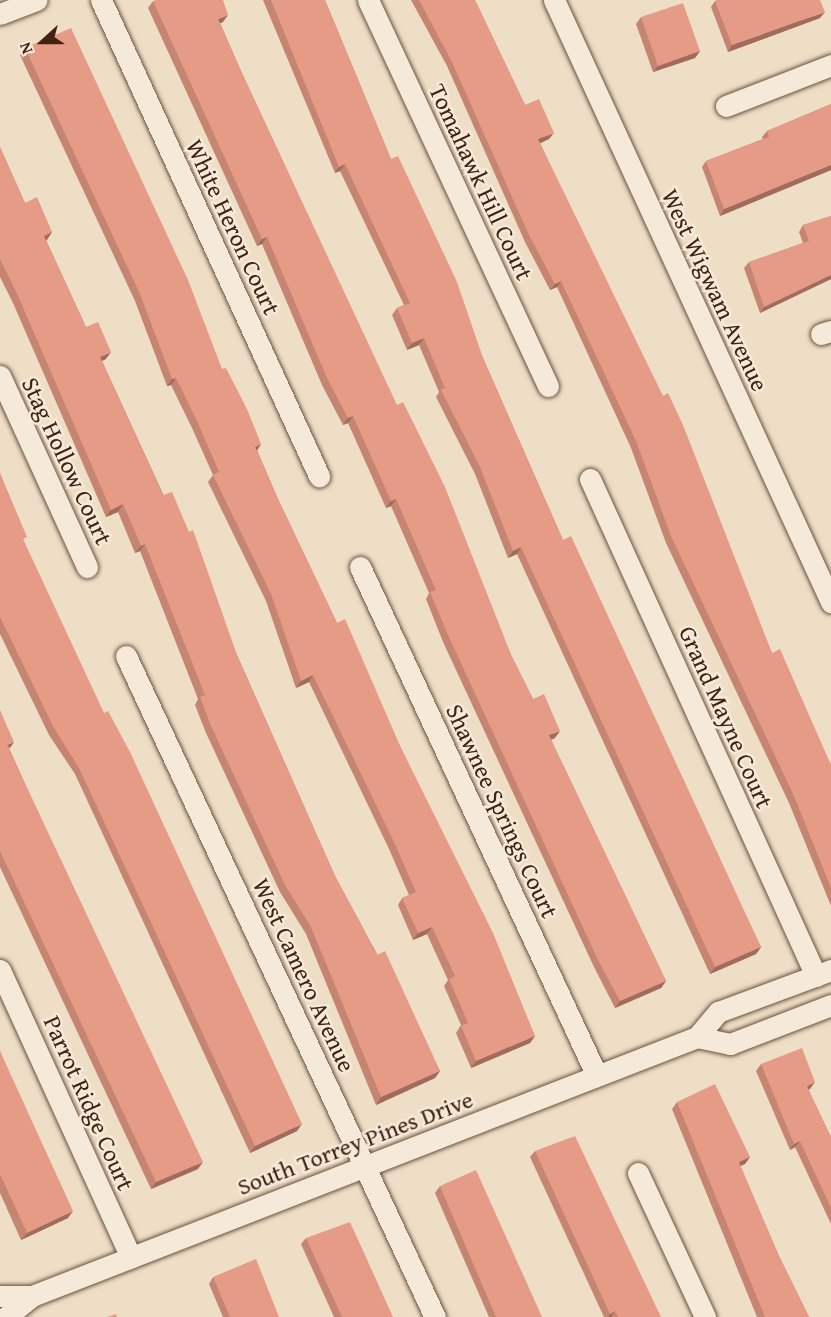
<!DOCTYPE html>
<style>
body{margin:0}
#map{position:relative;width:831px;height:1317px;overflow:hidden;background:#efdec6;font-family:"Gentium Book Plus",serif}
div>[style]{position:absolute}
.roads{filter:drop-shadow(0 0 2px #6c523e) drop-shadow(0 0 2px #6c523e)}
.minor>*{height:21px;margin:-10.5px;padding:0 10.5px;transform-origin:10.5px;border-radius:10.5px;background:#f5eada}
.wall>*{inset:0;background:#c58572}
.shaded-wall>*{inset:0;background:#a06c5d}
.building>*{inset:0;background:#e59b85}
span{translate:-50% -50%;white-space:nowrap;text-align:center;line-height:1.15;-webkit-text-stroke:5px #f5eada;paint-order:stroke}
.street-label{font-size:24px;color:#402311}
.north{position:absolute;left:12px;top:12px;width:60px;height:60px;-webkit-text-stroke:4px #f5eada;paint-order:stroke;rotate:249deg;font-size:16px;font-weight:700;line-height:24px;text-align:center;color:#402311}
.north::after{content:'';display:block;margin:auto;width:21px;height:27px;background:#402311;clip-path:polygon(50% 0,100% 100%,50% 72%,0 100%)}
</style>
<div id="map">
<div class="roads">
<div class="minor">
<div style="left:101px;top:0;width:524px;rotate:65.39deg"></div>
<div style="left:368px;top:0;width:426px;rotate:65deg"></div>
<div style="left:554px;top:0;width:663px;rotate:65.29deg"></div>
<div style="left:0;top:14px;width:39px;rotate:-21deg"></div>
<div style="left:726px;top:106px;width:113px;rotate:-21.3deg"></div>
<div style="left:821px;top:334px;width:10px;rotate:-17deg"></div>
<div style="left:0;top:376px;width:210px;rotate:65.5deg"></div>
<div style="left:590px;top:479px;width:546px;rotate:65.55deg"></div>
<div style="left:360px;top:567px;width:561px;rotate:65.03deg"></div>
<div style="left:126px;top:656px;width:730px;rotate:64.95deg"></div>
<div style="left:0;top:970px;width:316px;rotate:65.5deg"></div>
<div style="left:697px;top:1037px;width:34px;rotate:12deg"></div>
<div style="left:730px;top:1044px;width:108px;rotate:-21.1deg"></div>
<div style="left:638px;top:1173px;width:159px;rotate:65deg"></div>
<div style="left:0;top:1296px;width:32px"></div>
<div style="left:6px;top:1317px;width:33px;rotate:-39deg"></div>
<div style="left:32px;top:1296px;width:714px;rotate:-21.28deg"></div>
<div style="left:697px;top:1037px;width:33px;rotate:-50deg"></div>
<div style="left:718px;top:1012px;width:121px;rotate:-20.4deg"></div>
</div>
</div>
<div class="wall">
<div style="clip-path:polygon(263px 0,325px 0,391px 159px,483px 358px,563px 540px,761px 947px,756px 954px,710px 974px,517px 554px,508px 558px,475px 474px,436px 397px,439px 392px,419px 345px,407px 350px,392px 315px,397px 308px,404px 305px,340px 171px,335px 173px)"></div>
<div style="clip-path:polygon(411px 0,475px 0,525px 105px,549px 139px,540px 143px,772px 653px,831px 765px,831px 906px,789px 803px,666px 543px,631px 448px,557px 287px,550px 290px,525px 242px,447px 66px)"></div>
<div style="clip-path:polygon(153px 1px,223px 22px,220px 23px,241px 71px,512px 657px,533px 699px,555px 738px,551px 740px,666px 981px,661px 988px,615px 1008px,594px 967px,443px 642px,426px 599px,429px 593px,391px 506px,386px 508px,348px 423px,343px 425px,322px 385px,262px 244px,257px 246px,148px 8px)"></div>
<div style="clip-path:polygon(715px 1px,820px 18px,728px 52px,711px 7px)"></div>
<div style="clip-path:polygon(641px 17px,700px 51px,695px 58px,653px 72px,636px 24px)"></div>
<div style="clip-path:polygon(25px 48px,222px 369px,278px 499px,337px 623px,401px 748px,535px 1036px,530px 1043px,471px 1068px,456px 1033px,461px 1025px,444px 986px,448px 980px,427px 934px,413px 940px,398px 905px,402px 898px,409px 895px,389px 849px,309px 682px,296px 688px,266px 601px,208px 482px,213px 475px,192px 428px,171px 385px,167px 386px,135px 301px,20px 55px)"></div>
<div style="clip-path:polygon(831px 104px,831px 170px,720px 216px,702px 167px,706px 161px,763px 139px,762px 137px,767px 131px)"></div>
<div style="clip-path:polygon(0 147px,25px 203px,52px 232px,46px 240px,86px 327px,106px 359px,102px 361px,237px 655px,335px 876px,440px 1071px,435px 1078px,376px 1105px,306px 934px,280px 892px,206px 733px,195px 705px,198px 699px,140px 551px,135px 553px,118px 512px,106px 517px,13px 303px,0 277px)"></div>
<div style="clip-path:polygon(831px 216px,831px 279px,760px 313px,744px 268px,749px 262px,803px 243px,799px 232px,803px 225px)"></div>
<div style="clip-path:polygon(0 473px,24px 542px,297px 1131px,250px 1153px,75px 774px,49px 735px,0 634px)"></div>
<div style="clip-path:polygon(0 710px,9px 748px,198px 1169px,151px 1189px,0 867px)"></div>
<div style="clip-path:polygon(0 1051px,68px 1218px,21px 1240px,0 1193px)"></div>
<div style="clip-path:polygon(761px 1064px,810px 1089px,808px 1090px,831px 1137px,831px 1224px,795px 1147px,790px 1150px,756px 1071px)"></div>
<div style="clip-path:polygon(677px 1102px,750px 1157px,745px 1164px,740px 1166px,779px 1256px,809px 1317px,757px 1317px,672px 1109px)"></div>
<div style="clip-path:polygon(535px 1151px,661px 1317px,604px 1317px,530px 1157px)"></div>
<div style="clip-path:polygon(440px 1186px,542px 1317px,489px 1317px,435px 1193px)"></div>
<div style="clip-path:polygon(306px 1238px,393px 1317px,334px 1317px,301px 1244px)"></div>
<div style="clip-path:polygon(213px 1277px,279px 1317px,223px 1317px,209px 1284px)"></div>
</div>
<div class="shaded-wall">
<div style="clip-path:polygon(825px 12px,820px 18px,728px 52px,732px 45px)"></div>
<div style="clip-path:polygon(228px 15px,223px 22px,213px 26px,218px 19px)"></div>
<div style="clip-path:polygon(700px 51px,695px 58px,653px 72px,658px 66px)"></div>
<div style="clip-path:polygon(554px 133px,549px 139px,534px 146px,538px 139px)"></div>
<div style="clip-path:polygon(345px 164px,340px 171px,335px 173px,339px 167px)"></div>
<div style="clip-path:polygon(831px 165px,831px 170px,720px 216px,724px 209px)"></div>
<div style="clip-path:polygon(52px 232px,47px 240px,39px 243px,44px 236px)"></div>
<div style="clip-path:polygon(267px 237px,262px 244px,257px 246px,262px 239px)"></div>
<div style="clip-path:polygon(831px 275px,831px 279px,760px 313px,764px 307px)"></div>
<div style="clip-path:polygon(561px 281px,557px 287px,550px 290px,555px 284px)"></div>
<div style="clip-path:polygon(424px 338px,419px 345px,407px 350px,412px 343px)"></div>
<div style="clip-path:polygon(111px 352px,106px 359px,95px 364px,100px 357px)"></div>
<div style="clip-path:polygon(176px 378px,171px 385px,167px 386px,172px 379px)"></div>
<div style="clip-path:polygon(353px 416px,348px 423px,343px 425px,348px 418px)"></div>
<div style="clip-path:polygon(261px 444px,257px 451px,255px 447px)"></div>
<div style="clip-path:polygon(396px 499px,391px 506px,386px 508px,391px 501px)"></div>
<div style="clip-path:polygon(123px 504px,118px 512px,106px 517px,111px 510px)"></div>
<div style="clip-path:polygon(145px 544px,140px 551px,135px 553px,141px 546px)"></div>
<div style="clip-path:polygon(521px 547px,517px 554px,508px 558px,513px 551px)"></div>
<div style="clip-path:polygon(313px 675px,309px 682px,296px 688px,301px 681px)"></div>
<div style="clip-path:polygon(560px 731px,555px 738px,544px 742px,549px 735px)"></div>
<div style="clip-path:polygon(14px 742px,10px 748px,7px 745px)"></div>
<div style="clip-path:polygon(432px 927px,427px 934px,413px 940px,418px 933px)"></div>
<div style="clip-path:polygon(761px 947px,756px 954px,710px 974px,715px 967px)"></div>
<div style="clip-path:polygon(666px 981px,661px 988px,615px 1008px,620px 1001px)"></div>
<div style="clip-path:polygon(535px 1036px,530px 1043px,471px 1068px,476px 1061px)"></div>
<div style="clip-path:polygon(440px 1071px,435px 1078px,376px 1105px,381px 1097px)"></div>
<div style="clip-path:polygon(815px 1082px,810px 1089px,802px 1092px,807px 1086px)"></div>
<div style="clip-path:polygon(302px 1124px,297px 1131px,250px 1153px,255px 1146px)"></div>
<div style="clip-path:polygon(800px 1141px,795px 1147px,790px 1150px,794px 1144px)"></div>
<div style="clip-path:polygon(750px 1157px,745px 1164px,734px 1169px,739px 1162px)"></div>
<div style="clip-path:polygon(203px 1162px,198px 1169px,151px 1189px,156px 1182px)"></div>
<div style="clip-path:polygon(73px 1211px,68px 1218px,21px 1240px,27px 1233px)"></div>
<div style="clip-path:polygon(615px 1311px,611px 1317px,608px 1317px,610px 1314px)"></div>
</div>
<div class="building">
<div style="clip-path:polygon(156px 0,223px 0,228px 15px,218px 19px,241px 71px,397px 405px,403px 402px,445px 487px,512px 657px,533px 699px,544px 694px,560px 731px,549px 735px,666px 981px,620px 1001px,598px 960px,448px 635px,430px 592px,436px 590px,396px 499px,391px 501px,353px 416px,348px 418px,327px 378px,267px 237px,262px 239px,153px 1px)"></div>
<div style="clip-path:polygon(271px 0,325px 0,391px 159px,398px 156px,457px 282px,483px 358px,563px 540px,571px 536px,761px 947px,715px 967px,521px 547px,513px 551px,480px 467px,441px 390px,445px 388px,424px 338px,412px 343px,397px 308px,410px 303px,345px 164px,339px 167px)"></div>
<div style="clip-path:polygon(419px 0,475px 0,525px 105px,539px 99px,554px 133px,538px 139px,663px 396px,668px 393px,683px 425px,772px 653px,780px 649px,831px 765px,831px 888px,794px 796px,671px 536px,636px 441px,561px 281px,555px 284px,529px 235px,451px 60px)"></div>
<div style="clip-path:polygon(717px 0,820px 0,825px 12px,732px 45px,715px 1px)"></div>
<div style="clip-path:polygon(683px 3px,700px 51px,658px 66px,641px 17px)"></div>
<div style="clip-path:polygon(71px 28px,188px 280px,222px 369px,226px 368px,247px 409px,261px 444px,255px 447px,278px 499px,337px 623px,345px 619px,401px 748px,493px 933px,535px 1036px,476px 1061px,461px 1026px,468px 1023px,449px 979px,455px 976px,432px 927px,418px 933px,402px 898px,416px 892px,394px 842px,313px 675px,301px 681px,271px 594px,213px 475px,219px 472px,197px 421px,176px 378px,172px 379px,140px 294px,25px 48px)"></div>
<div style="clip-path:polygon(831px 104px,831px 165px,724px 209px,706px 161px,769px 137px,767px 131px)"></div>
<div style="clip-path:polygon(0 147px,25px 203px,37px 197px,52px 232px,44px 236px,86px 327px,98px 322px,111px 352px,100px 357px,163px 495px,172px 492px,189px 532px,193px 530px,237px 655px,335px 876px,377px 955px,385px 951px,440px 1071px,381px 1097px,311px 927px,285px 885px,211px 726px,200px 697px,205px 695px,145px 544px,141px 546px,123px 504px,111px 510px,18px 296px,0 259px)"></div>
<div style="clip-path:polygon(831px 216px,831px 275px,764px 307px,749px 262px,809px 241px,803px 225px)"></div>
<div style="clip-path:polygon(0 473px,27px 537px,23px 539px,104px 713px,108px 711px,130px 752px,302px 1124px,255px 1146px,79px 768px,54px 728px,0 617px)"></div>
<div style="clip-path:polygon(0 710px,14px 742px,7px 745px,203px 1162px,156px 1182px,0 851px)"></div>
<div style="clip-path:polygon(802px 1048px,815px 1082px,807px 1086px,831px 1137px,831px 1208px,800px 1141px,794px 1144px,761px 1064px)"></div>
<div style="clip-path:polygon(0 1051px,73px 1211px,27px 1233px,0 1174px)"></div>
<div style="clip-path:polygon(715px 1084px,750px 1157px,739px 1162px,779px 1256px,809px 1317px,765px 1317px,677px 1102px)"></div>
<div style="clip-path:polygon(575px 1136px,661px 1317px,618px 1317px,615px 1311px,610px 1314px,535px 1151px)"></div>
<div style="clip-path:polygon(476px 1170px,542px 1317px,496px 1317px,440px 1186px)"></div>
<div style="clip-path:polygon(350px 1222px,393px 1317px,342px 1317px,306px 1238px)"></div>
<div style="clip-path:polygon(256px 1259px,279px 1317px,230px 1317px,213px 1277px)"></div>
<div style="clip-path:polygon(116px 1314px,117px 1317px,107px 1317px)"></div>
</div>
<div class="street-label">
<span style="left:481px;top:182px;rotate:65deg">Tomahawk Hill Court</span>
<span style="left:233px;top:227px;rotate:65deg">White Heron Court</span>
<span style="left:715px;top:290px;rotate:65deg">West Wigwam Avenue</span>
<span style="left:67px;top:461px;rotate:65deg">Stag Hollow Court</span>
<span style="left:726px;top:717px;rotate:66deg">Grand Mayne Court</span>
<span style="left:502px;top:811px;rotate:65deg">Shawnee Springs Court</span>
<span style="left:304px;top:975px;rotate:65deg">West Camero Avenue</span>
<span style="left:89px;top:1103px;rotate:66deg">Parrot Ridge Court</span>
<span style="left:355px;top:1143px;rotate:-21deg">South Torrey Pines Drive</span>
</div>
<div class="north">N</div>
</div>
